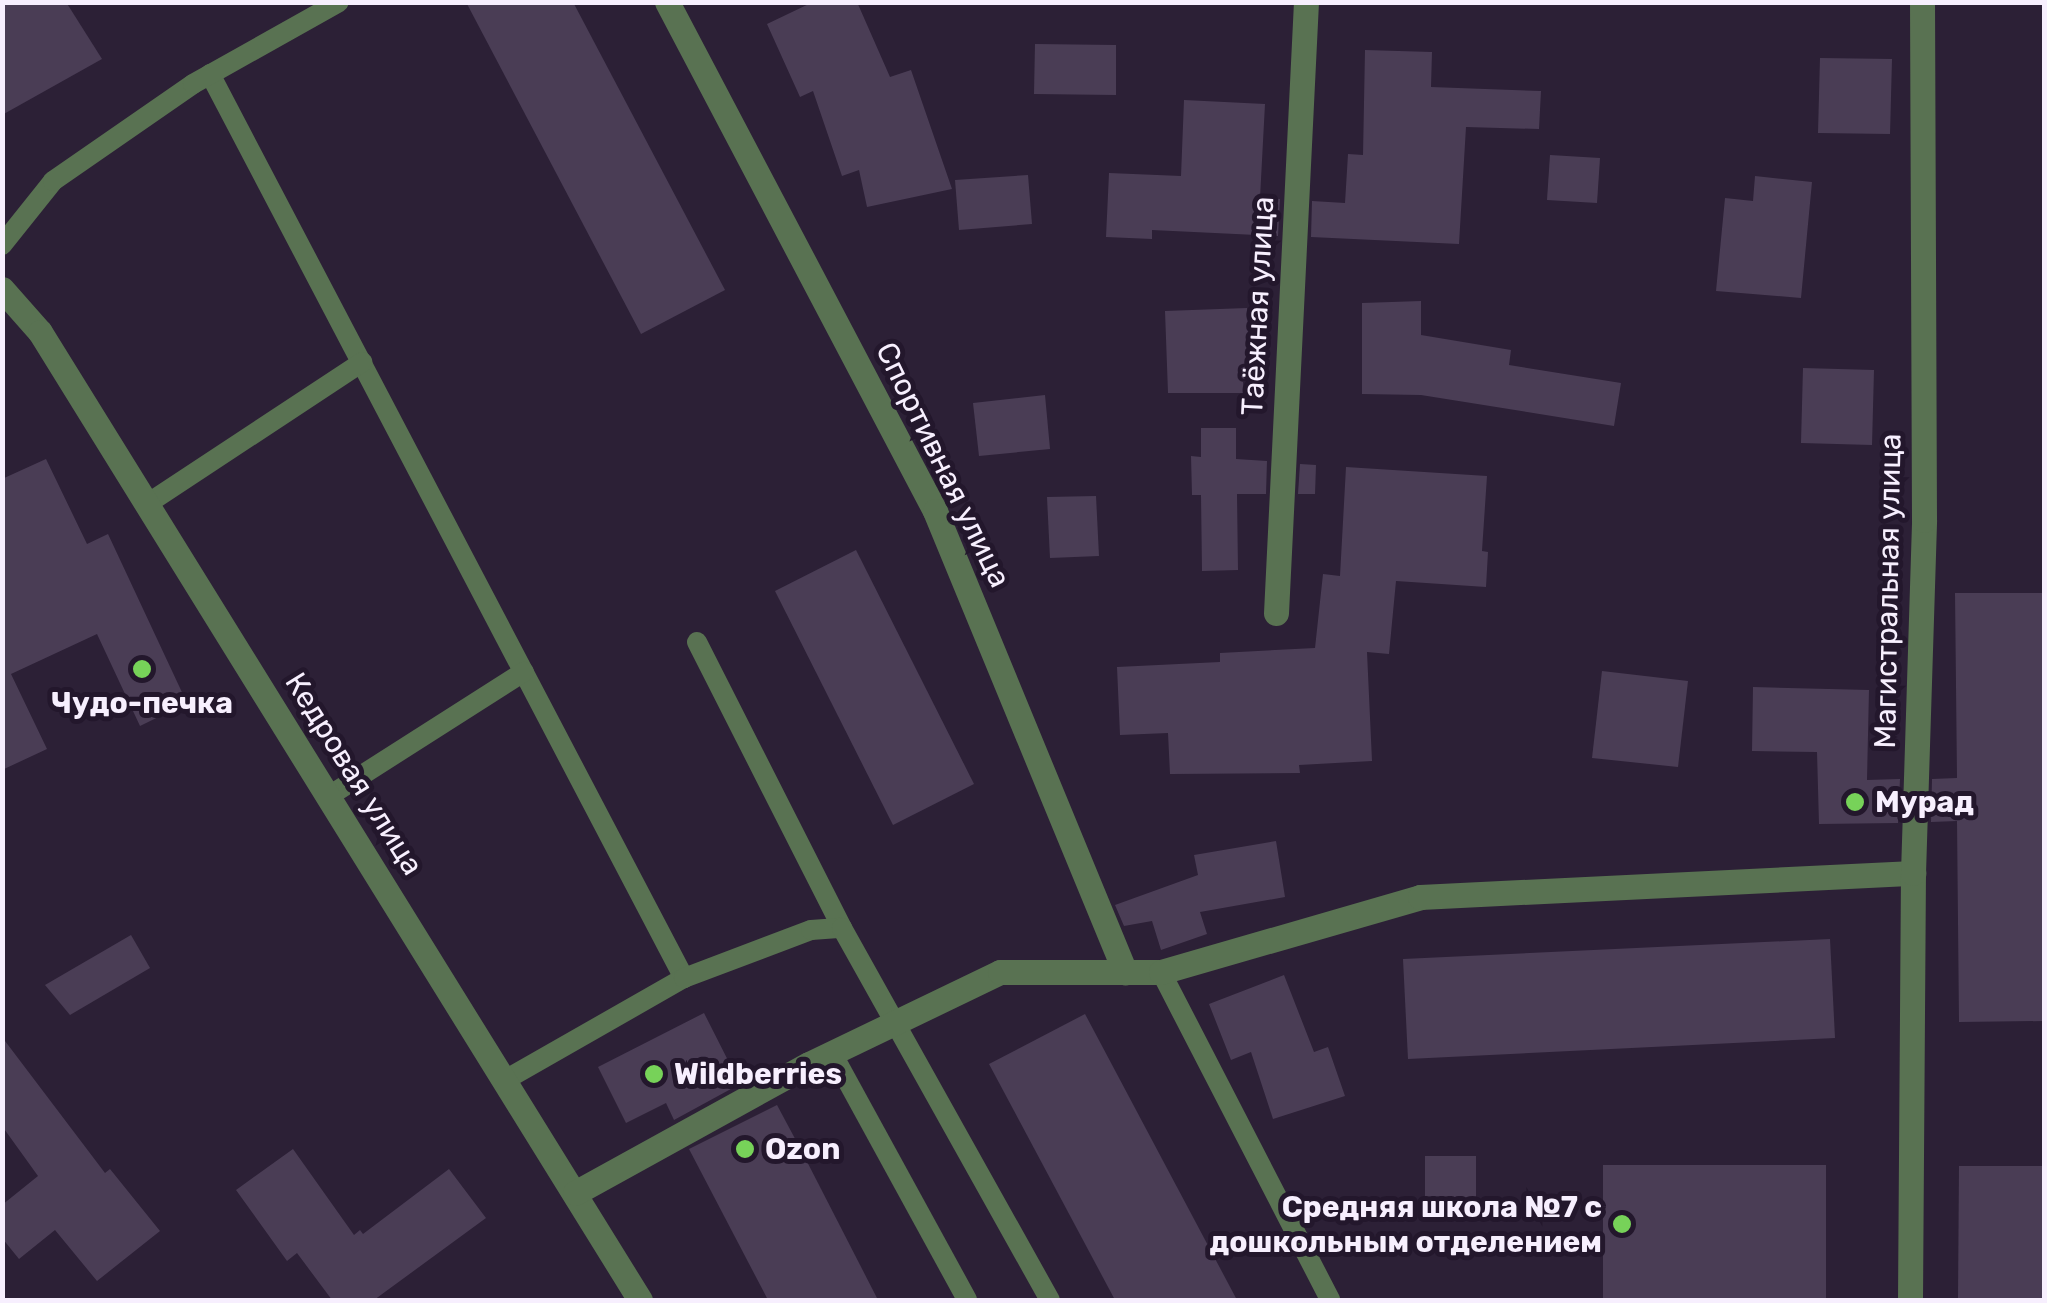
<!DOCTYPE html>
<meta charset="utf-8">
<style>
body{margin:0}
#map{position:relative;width:2047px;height:1303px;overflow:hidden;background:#2c2036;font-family:Rubik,sans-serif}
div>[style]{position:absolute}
.building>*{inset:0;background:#4a3d55}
.service>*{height:20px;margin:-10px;padding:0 10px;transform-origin:10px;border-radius:10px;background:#597252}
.minor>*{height:25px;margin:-12.5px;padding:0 12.5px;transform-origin:12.5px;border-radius:12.5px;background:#597252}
.dots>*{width:28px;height:28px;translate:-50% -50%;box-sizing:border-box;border:5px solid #23172c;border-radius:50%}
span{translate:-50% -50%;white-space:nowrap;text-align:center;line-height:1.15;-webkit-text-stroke:10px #23172c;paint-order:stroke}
.street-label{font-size:30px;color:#f7effe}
.poi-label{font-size:30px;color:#f7effe;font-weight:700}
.left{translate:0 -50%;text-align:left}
.right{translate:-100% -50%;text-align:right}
.frame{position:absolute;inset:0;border:5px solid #f7effe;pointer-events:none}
</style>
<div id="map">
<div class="building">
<div style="clip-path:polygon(2px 2px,66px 2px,102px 59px,2px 115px)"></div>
<div style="clip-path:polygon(466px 2px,573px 2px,725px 290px,641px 334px)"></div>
<div style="clip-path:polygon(813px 2px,857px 2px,890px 77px,911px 70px,952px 189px,867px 207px,859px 170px,842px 176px,813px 91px,800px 97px,767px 24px)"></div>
<div style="clip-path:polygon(1035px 44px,1116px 45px,1116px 95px,1034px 94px)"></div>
<div style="clip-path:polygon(1365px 50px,1432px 52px,1431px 87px,1541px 91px,1539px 129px,1466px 127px,1459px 244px,1311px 237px,1312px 201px,1345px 203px,1348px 154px,1363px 155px)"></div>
<div style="clip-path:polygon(1820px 58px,1892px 59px,1890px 134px,1818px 133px)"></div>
<div style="clip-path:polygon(1184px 100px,1265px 104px,1260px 198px,1280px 199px,1278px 236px,1152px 230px,1152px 239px,1106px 237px,1109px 173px,1181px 176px)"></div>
<div style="clip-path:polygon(1550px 155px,1600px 158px,1597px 203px,1547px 200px)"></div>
<div style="clip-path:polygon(1028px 175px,1032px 224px,959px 230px,955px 180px)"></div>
<div style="clip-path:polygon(1755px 176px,1812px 182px,1801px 298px,1716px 291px,1725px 198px,1753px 201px)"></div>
<div style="clip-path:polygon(1421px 301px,1421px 335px,1511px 350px,1509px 365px,1621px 383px,1614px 426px,1421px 395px,1362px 394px,1362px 303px)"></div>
<div style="clip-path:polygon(1247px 308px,1250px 381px,1243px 382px,1244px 393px,1168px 393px,1165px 311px)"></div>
<div style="clip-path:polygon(1803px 368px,1874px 370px,1872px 445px,1801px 443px)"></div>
<div style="clip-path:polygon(1045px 395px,1050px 449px,979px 456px,973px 403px)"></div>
<div style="clip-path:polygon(1201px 428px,1236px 428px,1236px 459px,1267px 461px,1266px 494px,1237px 494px,1238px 570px,1202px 571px,1201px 495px,1192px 495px,1191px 456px,1201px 457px)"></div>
<div style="clip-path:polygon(46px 459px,87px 544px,108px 534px,187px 703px,140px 726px,97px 634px,11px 674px,47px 749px,2px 770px,2px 479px)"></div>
<div style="clip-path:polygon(1300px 464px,1316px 465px,1315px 494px,1298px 494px)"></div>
<div style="clip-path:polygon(1346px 467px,1487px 476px,1482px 551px,1488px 552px,1486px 587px,1396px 581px,1389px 654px,1367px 652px,1372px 761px,1299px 765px,1300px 773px,1170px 774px,1168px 733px,1120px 735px,1117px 667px,1220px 662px,1220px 653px,1315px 648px,1323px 574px,1340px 576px)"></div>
<div style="clip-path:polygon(1096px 496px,1099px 556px,1050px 558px,1047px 497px)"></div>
<div style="clip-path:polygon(856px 550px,974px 784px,893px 825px,775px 591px)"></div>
<div style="clip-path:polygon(1955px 593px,2044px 593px,2044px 1021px,1959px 1022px,1957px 821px,1931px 822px,1932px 779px,1957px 778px)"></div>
<div style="clip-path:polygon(1602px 671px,1688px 681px,1678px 767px,1592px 758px)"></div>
<div style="clip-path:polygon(1753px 687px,1869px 690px,1867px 780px,1900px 779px,1898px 823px,1819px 824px,1817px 752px,1752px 751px)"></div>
<div style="clip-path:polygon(1276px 841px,1285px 897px,1200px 912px,1207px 934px,1161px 950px,1152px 921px,1124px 926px,1115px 905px,1198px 875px,1194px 855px)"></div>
<div style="clip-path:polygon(131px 935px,150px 968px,70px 1015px,45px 985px)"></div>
<div style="clip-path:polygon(1830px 939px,1835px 1038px,1408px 1059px,1403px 959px)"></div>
<div style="clip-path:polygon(1284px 975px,1314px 1052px,1328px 1047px,1345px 1096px,1273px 1119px,1251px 1052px,1231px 1060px,1209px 1004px)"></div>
<div style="clip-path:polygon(704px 1013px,740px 1084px,674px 1120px,666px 1103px,626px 1123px,598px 1067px)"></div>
<div style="clip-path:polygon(1085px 1014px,1237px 1300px,1115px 1300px,989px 1064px)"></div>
<div style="clip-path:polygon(2px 1037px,105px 1173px,110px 1169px,160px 1231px,97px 1281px,55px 1230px,19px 1259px,2px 1238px,2px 1205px,38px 1176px,2px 1126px)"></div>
<div style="clip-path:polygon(777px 1105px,800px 1148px,878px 1300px,768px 1300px,689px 1149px)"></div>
<div style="clip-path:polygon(293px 1149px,354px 1235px,360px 1230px,363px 1234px,449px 1169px,486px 1218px,374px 1300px,332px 1300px,297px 1253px,287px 1261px,236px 1190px)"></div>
<div style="clip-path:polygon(1425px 1156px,1476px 1156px,1476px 1207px,1425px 1208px)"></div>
<div style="clip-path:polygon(1603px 1165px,1826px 1165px,1826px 1300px,1603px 1300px)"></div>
<div style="clip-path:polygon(1959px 1166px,2044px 1166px,2044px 1300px,1958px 1300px)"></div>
</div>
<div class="service">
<div style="left:210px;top:74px;width:1021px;rotate:62.33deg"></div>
<div style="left:2px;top:245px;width:82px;rotate:-51.4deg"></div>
<div style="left:53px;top:181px;width:170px;rotate:-34.7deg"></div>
<div style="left:193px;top:84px;width:167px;rotate:-29.3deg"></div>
<div style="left:147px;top:504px;width:258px;rotate:-33.4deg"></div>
<div style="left:697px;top:642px;width:321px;rotate:63.1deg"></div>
<div style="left:329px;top:796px;width:231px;rotate:-32.5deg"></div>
<div style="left:1161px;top:972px;width:369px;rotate:62.7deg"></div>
<div style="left:832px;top:1053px;width:281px;rotate:61.3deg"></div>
<div style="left:505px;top:1080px;width:206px;rotate:-29.7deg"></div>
<div style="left:684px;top:978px;width:136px;rotate:-20.7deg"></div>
<div style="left:811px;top:930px;width:31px;rotate:-4deg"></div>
<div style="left:842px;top:928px;width:426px;rotate:60.8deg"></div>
</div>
<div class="minor">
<div style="left:667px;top:2px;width:575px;rotate:62.23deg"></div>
<div style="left:935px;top:511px;width:499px;rotate:67.6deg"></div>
<div style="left:2px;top:289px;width:57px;rotate:48.5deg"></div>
<div style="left:40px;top:332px;width:1139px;rotate:58.21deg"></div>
<div style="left:1276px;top:613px;width:612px;rotate:-87.19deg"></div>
<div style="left:575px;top:1193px;width:267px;rotate:-28.9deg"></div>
<div style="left:809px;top:1064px;width:212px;rotate:-25.7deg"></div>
<div style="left:1000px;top:972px;width:161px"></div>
<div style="left:1161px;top:972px;width:270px;rotate:-16.1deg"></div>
<div style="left:1420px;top:897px;width:494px;rotate:-2.8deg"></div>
<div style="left:1910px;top:1300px;width:427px;rotate:-89.6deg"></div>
<div style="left:1913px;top:873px;width:353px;rotate:-88.2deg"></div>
<div style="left:1924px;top:520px;width:518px;rotate:-90.22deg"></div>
</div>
<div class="dots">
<div style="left:142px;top:669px;background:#77d259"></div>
<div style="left:1855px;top:802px;background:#77d259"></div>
<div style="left:654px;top:1074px;background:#77d259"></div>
<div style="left:745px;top:1149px;background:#77d259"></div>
<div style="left:1622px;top:1224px;background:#77d259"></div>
</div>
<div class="street-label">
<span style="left:1258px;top:306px;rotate:-87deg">Таёжная улица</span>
<span style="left:943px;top:465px;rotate:64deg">Спортивная улица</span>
<span style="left:1888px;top:591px;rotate:-89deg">Магистральная улица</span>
<span style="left:354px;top:774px;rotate:58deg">Кедровая улица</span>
</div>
<div class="poi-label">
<span style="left:142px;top:703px">Чудо-печка</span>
<span class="left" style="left:1875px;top:802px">Мурад</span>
<span class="left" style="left:674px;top:1074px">Wildberries</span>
<span class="left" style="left:765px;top:1149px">Ozon</span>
<span class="right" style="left:1602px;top:1224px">Средняя школа №7 с<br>дошкольным отделением</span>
</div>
<div class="frame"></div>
</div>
